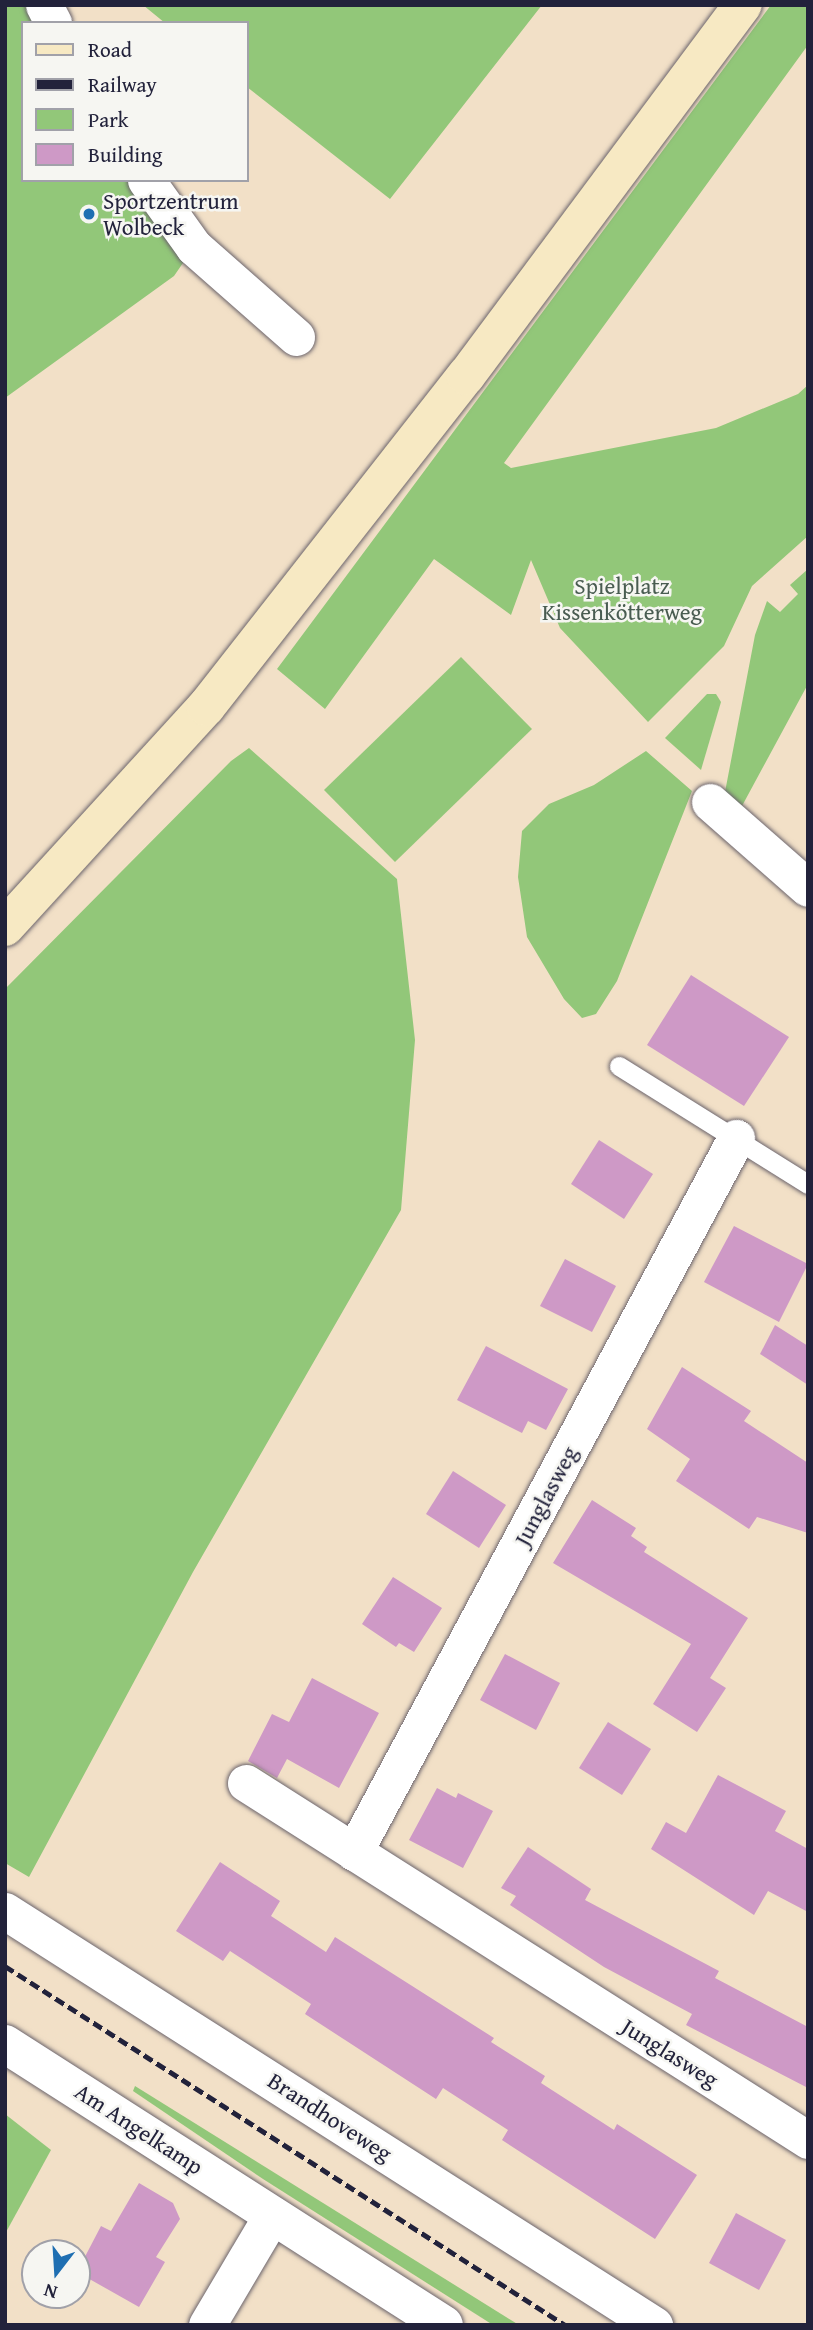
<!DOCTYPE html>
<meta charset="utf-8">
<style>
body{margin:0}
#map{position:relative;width:813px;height:2330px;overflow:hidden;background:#f2e0c7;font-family:"Gentium Book Plus",serif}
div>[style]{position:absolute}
.green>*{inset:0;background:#92c779}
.building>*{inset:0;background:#ce99c6}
.roads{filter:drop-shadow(0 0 2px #6b646c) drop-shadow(0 0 2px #6b646c)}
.service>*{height:19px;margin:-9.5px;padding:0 9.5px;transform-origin:9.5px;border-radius:9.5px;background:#fff}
.minor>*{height:37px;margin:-18.5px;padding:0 18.5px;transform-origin:18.5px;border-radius:18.5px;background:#fff}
.tertiary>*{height:38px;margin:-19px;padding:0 19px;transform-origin:19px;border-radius:19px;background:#fff}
.secondary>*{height:38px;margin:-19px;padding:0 19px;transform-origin:19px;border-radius:19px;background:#f7e9c3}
.rail>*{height:5px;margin-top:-2.5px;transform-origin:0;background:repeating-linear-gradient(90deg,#22223b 0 10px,transparent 0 15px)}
.dots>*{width:19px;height:19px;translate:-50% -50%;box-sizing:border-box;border:4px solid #f6f6f2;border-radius:50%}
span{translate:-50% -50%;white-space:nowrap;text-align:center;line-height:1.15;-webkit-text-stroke:5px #f6f6f2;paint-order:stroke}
.poi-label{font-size:23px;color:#22223b}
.left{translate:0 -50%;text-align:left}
.park-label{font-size:23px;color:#495c51}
.street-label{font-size:23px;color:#22223b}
.frame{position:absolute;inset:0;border:7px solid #22223b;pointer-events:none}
.legend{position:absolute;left:21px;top:21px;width:228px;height:161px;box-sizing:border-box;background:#f6f6f2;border:2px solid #a1a1a9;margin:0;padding:9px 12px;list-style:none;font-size:21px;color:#22223b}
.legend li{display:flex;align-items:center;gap:14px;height:35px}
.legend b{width:35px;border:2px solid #a1a1a9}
.north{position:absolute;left:21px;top:2239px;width:70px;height:70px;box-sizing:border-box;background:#f6f6f2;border:2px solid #a1a1a9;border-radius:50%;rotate:197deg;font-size:19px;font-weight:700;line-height:28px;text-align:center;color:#22223b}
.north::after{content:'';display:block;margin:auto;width:24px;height:32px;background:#1f6fb2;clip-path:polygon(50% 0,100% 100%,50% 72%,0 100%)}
</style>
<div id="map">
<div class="green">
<div style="clip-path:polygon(5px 5px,44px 5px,53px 23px,23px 23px,23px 180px,150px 180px,194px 247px,174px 276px,5px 398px)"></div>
<div style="clip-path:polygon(143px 5px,542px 5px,390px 199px,247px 87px,247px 23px,165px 23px)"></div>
<div style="clip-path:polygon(771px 5px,808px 5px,808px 45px,504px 463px,511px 468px,716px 428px,798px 394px,808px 385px,808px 536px,752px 586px,724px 646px,648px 722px,560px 628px,531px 560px,511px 615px,434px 559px,325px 709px,277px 669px)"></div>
<div style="clip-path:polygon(808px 569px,808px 684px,742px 806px,725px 792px,755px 635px,767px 601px,780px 612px,798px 594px,790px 585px)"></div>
<div style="clip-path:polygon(461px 657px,532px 729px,395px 862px,324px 790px)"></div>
<div style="clip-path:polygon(707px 694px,716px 694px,721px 702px,701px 770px,665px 738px)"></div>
<div style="clip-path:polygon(249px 748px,397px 879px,415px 1040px,401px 1210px,193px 1572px,29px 1877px,5px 1863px,5px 989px,231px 761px)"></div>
<div style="clip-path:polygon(646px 751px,692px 791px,617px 981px,596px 1014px,582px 1018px,564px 999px,527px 937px,518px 877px,522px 831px,549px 804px,594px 785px)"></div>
<div style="clip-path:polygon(135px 2086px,519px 2325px,493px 2325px,263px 2179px,133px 2091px)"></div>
<div style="clip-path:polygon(5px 2114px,51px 2150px,5px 2234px)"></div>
</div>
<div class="building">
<div style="clip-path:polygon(691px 975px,789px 1037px,744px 1106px,647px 1045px)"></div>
<div style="clip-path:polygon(599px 1140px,653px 1174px,624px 1219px,571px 1184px)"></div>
<div style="clip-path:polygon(734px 1226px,808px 1264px,779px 1322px,704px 1282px)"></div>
<div style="clip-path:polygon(565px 1259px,616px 1286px,592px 1332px,540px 1306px)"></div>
<div style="clip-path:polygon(775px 1325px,808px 1346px,808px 1385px,760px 1354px)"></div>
<div style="clip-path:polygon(486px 1346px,568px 1389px,546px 1430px,528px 1421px,522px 1433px,457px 1400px)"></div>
<div style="clip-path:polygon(682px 1367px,751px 1411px,744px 1421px,808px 1463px,808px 1533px,757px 1517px,749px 1529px,676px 1481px,690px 1459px,647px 1429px)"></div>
<div style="clip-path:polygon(453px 1471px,506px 1505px,479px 1548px,426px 1514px)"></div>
<div style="clip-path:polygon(592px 1500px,636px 1528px,631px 1536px,647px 1547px,644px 1552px,748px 1618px,710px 1678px,726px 1688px,697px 1732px,653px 1704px,691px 1644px,553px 1563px)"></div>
<div style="clip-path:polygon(393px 1577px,442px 1608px,414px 1652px,399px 1643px,396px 1647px,362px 1624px)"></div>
<div style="clip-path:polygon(505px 1654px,560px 1683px,536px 1730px,480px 1700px)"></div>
<div style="clip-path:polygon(312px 1678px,379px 1713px,339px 1788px,287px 1759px,277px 1778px,248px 1761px,272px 1714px,289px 1722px)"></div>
<div style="clip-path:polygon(608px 1722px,651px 1749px,622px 1795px,579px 1768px)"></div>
<div style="clip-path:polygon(718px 1775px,786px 1811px,775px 1831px,808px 1849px,808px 1912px,768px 1891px,754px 1915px,651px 1849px,666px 1822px,686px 1833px)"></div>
<div style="clip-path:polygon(437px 1788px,456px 1798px,458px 1793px,493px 1811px,463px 1868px,409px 1840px)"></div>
<div style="clip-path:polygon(528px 1847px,591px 1889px,585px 1900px,719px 1971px,715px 1978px,808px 2027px,808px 2088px,686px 2025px,692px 2014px,604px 1967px,510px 1905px,516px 1896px,501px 1888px)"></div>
<div style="clip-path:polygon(220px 1862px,280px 1901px,271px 1916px,326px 1952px,335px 1937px,494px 2038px,491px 2042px,545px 2076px,541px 2083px,614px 2130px,617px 2124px,697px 2175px,655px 2239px,502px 2140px,508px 2130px,443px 2088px,436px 2099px,305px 2014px,311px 2004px,230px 1951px,223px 1961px,176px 1931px)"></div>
<div style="clip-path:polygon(139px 2183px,173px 2203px,180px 2219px,156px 2257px,165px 2262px,139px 2307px,77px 2272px,101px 2226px,111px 2231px)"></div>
<div style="clip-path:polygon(736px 2213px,786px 2240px,759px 2290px,709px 2263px)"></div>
</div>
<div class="roads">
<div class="service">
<div style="left:619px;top:1066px;width:223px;rotate:32deg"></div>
</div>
<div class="minor">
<div style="left:44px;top:5px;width:20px;rotate:63deg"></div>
<div style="left:146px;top:180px;width:82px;rotate:54.4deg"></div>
<div style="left:194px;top:247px;width:136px;rotate:41.4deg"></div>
<div style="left:710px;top:802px;width:130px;rotate:41.3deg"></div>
<div style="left:246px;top:1783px;width:666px;rotate:32.42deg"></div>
<div style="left:354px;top:1852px;width:810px;rotate:-61.85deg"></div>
<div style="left:5px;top:1911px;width:770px;rotate:32.53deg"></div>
<div style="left:207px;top:2325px;width:128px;rotate:-59.4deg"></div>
</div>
<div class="tertiary">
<div style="left:5px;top:2044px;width:521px;rotate:32.62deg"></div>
</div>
<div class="secondary">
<div style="left:5px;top:927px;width:298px;rotate:-47.6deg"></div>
<div style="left:206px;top:707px;width:421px;rotate:-51.9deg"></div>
<div style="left:466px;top:376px;width:463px;rotate:-53.3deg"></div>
</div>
</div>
<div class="rail">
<div style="left:5px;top:1966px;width:665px;rotate:32.66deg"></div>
</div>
<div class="dots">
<div style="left:89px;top:214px;background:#1f6fb2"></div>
</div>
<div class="poi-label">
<span class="left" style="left:103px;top:214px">Sportzentrum<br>Wolbeck</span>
</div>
<div class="park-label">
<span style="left:622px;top:599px">Spielplatz<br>Kissenkötterweg</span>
</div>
<div class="street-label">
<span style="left:546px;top:1496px;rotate:-62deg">Junglasweg</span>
<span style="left:670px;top:2053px;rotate:32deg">Junglasweg</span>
<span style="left:330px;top:2117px;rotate:33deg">Brandhoveweg</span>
<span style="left:139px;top:2129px;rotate:33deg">Am Angelkamp</span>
</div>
<div class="frame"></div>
<ul class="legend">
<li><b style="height:9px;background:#f7e9c3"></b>Road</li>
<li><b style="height:9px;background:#22223b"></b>Railway</li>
<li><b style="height:19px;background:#92c779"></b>Park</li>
<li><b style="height:19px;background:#ce99c6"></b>Building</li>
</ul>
<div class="north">N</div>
</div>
